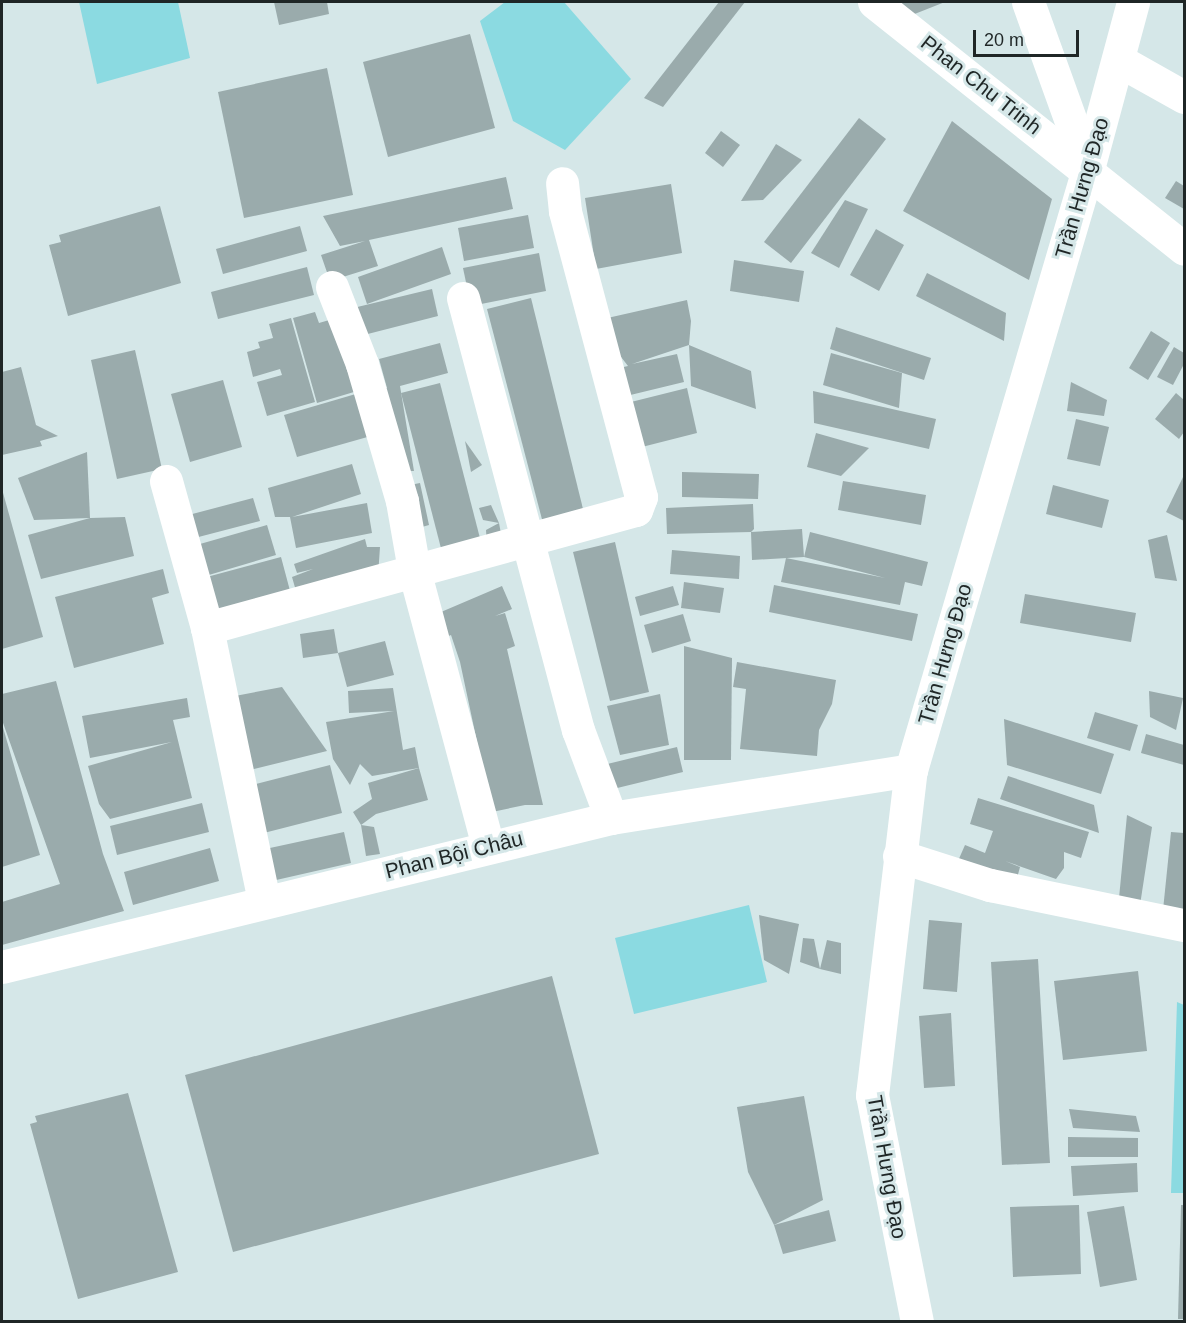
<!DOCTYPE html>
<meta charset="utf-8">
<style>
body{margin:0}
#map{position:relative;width:1186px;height:1323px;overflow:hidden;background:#d5e7e8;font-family:Helvetica,sans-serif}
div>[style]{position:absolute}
.green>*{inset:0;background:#8bdae1}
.building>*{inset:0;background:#9aabac}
.minor>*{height:33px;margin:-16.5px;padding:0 16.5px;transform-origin:16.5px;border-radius:16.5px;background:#fff}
span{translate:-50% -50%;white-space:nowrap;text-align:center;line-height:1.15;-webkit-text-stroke:6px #d5e7e8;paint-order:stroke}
.street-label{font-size:21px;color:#1f2626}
.frame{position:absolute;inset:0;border:3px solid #1f2626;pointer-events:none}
.scale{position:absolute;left:973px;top:30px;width:106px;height:27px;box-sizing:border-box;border:3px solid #1f2626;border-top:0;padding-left:8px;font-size:18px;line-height:21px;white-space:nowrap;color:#1f2626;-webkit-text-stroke:4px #d5e7e8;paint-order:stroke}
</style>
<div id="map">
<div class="green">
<div style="clip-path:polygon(79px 2px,178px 2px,190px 58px,97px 84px)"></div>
<div style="clip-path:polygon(505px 2px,564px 2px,631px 79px,565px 150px,513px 121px,480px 21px)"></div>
<div style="clip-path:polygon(749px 905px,767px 982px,634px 1014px,615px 938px)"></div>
<div style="clip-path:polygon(1177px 1002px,1184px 1005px,1184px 1193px,1171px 1193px)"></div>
</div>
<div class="building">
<div style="clip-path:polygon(274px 2px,327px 2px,329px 14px,279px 25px)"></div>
<div style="clip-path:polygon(719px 2px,745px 2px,663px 107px,644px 98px)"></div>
<div style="clip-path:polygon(888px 2px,945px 2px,907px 17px)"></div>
<div style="clip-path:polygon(470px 34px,495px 128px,388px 157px,363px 62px)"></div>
<div style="clip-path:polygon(327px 68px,353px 195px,244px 218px,218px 92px)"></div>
<div style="clip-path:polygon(859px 118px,886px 139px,791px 263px,764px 242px)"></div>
<div style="clip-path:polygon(952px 121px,1052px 199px,1029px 280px,903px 211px)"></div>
<div style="clip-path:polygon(721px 131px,740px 145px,723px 167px,705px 153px)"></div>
<div style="clip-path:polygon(776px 144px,802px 160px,763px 200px,741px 201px)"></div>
<div style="clip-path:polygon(506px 177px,513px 209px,369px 240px,378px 266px,330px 281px,321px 255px,365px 241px,340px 246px,323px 216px)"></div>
<div style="clip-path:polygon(1176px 181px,1184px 186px,1184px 209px,1165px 198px)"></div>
<div style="clip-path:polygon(671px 184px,682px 253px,596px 269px,585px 198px)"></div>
<div style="clip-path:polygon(845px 200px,868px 209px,839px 268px,811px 253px)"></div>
<div style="clip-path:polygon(160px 206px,181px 283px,68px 316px,49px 245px,61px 242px,59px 235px)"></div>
<div style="clip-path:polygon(528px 215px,534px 248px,464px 261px,458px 228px)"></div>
<div style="clip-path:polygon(300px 226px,307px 251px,223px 274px,216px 249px)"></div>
<div style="clip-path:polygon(876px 229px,904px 245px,879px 291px,850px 275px)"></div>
<div style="clip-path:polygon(442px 247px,451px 274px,367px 304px,358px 277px)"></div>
<div style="clip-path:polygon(539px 253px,546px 291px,471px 306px,463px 268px)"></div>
<div style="clip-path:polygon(734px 260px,804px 271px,799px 302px,730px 291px)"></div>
<div style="clip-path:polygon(307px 267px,314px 295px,218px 319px,211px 292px)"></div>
<div style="clip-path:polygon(927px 273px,1006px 313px,1004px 341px,916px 296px)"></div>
<div style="clip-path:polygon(432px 289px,438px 316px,356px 337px,349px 309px)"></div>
<div style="clip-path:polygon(531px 298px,585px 517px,544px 527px,487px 309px)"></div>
<div style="clip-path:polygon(687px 300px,691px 321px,689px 345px,751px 371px,756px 409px,691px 386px,689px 345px,632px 364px,677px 354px,684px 382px,618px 398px,611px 370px,628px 366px,608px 340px,603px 319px)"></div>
<div style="clip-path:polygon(315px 312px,319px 323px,343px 316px,364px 389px,317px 403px,293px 318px)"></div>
<div style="clip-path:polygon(291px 318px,315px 402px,267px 416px,257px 382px,282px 375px,280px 369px,253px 377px,247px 352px,260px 348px,258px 342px,273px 338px,269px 324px)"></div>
<div style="clip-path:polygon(836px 327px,931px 358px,924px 380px,830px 349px)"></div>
<div style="clip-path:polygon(1151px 331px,1170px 343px,1148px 380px,1129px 368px)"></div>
<div style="clip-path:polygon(440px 343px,448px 373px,400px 386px,414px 471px,400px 471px,375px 390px,387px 388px,379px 359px)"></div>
<div style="clip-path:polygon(1174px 347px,1184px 353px,1184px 364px,1173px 385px,1157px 377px)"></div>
<div style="clip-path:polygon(135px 350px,162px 469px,117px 479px,91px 360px)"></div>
<div style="clip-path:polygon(831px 353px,902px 373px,899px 408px,823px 385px)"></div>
<div style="clip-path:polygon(21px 367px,36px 425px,58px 436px,40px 441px,42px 446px,2px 455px,2px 372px)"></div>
<div style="clip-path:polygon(223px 380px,242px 447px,190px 462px,171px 394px)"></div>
<div style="clip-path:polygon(1071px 382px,1107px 400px,1104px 416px,1067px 411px)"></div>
<div style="clip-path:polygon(440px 383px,482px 546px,443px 556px,401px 393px)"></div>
<div style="clip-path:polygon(687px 388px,697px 433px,634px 449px,623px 404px)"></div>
<div style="clip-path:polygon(366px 391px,378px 434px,297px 457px,284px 415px)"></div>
<div style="clip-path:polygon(813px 391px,936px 419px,929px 449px,814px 423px)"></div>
<div style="clip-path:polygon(1176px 393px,1184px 400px,1184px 432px,1179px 439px,1155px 419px)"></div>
<div style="clip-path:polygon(1076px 419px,1109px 427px,1100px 466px,1067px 459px)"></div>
<div style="clip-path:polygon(816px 433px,869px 448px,841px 476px,807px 467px)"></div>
<div style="clip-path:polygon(465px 441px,482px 465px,471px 472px)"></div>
<div style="clip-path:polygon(87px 452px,90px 518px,34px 520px,18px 478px)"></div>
<div style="clip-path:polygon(352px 464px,361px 494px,292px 517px,367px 503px,372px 533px,296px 548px,290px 517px,275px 517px,268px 488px)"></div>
<div style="clip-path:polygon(682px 472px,759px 474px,758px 499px,682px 497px)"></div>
<div style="clip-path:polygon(1184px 475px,1184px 521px,1166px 512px)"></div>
<div style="clip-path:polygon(843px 481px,926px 495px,921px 525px,838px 510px)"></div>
<div style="clip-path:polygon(420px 483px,429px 525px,415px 529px,405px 486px)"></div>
<div style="clip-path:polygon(1053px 485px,1109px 500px,1102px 528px,1046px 514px)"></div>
<div style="clip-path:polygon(2px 489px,43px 637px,2px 649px)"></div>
<div style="clip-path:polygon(253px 498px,260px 521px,187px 540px,181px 517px)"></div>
<div style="clip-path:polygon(753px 504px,754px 529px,751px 532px,802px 529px,804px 557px,752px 560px,751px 532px,667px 534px,666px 508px)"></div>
<div style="clip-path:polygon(491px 505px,499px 523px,502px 539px,487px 547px,486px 530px,499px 523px,483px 520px,479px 508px)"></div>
<div style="clip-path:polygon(125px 517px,134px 556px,41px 579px,28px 535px,90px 518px)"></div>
<div style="clip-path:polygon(267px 525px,276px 555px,202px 577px,193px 546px)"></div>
<div style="clip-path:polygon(810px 532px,928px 562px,922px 586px,905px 582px,900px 605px,781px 582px,786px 558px,885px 578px,804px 557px)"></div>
<div style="clip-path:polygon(1167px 535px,1177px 581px,1155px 578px,1148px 540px)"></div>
<div style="clip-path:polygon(365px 539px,367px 547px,380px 547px,378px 576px,298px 598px,292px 577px,313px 569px,297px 573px,294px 564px)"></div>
<div style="clip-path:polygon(615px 542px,649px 692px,610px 701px,573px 552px)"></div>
<div style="clip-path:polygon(672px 550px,740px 556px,739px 579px,670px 574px)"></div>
<div style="clip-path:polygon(281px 557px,293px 602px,214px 622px,203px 578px)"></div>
<div style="clip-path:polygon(163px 569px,169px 593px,152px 598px,164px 644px,74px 668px,55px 597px)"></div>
<div style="clip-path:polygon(684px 582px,724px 588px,720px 613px,681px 608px)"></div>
<div style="clip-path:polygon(774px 585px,918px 614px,912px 641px,769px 612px)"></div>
<div style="clip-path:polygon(502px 586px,512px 609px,495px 616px,505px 613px,515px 646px,507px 649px,543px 805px,525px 805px,492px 812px,460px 662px,451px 635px,437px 641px,427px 618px)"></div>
<div style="clip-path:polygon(673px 586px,679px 605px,640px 616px,635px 597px)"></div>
<div style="clip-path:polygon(1025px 594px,1136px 613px,1131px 642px,1020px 623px)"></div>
<div style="clip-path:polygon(683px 614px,691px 641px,652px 653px,644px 625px)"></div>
<div style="clip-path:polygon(334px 629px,338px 653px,303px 658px,300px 634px)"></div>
<div style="clip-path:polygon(385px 641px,394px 675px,347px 687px,338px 653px)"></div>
<div style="clip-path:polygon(684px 646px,732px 658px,731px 760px,684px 760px)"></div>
<div style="clip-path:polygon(737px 662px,836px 680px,832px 704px,819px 730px,817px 756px,740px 749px,746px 689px,733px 687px)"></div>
<div style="clip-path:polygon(56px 681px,103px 854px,124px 911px,2px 945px,2px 902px,60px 884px,2px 720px,2px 694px)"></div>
<div style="clip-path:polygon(282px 687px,327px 751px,242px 772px,235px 696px)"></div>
<div style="clip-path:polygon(393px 688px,403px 750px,415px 747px,419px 768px,372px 776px,360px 764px,350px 785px,333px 759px,326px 722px,394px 711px,349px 713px,348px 691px)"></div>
<div style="clip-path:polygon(1149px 691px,1183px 698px,1176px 730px,1150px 717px)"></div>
<div style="clip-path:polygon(660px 694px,669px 745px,620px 755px,607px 706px)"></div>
<div style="clip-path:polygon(187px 698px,190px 717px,173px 720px,192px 798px,110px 819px,99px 804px,88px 766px,172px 742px,90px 758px,82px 716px)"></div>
<div style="clip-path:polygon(1095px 712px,1138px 725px,1130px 751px,1087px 738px)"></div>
<div style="clip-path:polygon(1004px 719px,1114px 754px,1101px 794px,1007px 765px)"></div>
<div style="clip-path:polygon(2px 724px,40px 855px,2px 867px)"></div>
<div style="clip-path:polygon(1146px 734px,1184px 745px,1184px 765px,1141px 753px)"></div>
<div style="clip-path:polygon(677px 747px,683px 772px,609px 790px,595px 767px)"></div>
<div style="clip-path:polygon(330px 765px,342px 813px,252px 836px,240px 788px)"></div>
<div style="clip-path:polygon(419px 768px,428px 800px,376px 814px,361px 825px,353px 812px,372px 799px,368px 783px)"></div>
<div style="clip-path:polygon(1008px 776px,1094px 805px,1099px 833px,1000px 799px)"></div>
<div style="clip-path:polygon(978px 798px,1089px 832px,1081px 858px,1064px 852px,1064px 868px,1056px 879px,1005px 861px,1020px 867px,1016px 882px,958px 861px,965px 845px,985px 853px,993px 831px,970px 824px)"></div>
<div style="clip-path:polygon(202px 803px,209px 832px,117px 855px,110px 826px)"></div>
<div style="clip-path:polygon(1127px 815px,1152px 827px,1140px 905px,1119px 898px)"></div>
<div style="clip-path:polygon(361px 825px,374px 827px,380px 854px,366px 856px)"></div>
<div style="clip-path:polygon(344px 832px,351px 863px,263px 883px,256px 851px)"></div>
<div style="clip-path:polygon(1171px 832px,1184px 833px,1184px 912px,1163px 910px)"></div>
<div style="clip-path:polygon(210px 848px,219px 881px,133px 905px,124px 872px)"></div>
<div style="clip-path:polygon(759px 915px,799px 924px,789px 974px,764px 960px)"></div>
<div style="clip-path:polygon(929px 920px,962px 923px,957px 992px,923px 989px)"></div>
<div style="clip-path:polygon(803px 938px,814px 939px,820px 969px,800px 962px)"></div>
<div style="clip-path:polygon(827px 940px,841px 943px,841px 974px,820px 969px)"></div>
<div style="clip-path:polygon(1038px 959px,1050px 1163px,1002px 1165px,991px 962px)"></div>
<div style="clip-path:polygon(1138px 971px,1147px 1051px,1063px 1060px,1054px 981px)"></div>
<div style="clip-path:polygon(552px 976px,599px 1154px,233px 1252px,185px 1075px)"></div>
<div style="clip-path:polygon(951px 1013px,955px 1086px,924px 1088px,919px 1016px)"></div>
<div style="clip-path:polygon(128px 1093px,178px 1272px,78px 1299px,30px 1124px,37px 1122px,35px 1116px)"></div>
<div style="clip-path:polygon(804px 1096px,823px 1200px,774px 1225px,748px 1172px,737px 1107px)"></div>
<div style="clip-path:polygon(1069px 1109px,1136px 1116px,1140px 1132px,1073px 1128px)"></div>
<div style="clip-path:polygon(1068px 1137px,1138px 1138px,1138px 1157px,1068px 1157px)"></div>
<div style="clip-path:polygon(1137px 1163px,1138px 1192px,1073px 1196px,1071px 1166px)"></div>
<div style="clip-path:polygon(1079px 1205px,1081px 1274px,1013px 1277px,1010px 1207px)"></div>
<div style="clip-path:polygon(1181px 1205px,1184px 1205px,1184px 1319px,1178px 1319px)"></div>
<div style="clip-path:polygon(1124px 1206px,1137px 1280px,1100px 1287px,1087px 1212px)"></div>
<div style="clip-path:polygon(829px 1210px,836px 1241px,783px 1254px,774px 1225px)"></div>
</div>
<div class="minor">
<div style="left:874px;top:2px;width:396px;rotate:38.5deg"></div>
<div style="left:1028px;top:2px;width:177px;rotate:70.2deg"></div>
<div style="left:1118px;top:60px;width:76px;rotate:29.3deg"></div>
<div style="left:332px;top:287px;width:83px;rotate:68.7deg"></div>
<div style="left:362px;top:364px;width:143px;rotate:73.7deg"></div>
<div style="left:402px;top:501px;width:70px;rotate:80.1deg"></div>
<div style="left:414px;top:570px;width:287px;rotate:75deg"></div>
<div style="left:463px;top:298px;width:447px;rotate:75.1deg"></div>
<div style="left:578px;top:730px;width:94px;rotate:69.4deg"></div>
<div style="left:166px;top:481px;width:153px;rotate:74.4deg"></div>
<div style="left:207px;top:628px;width:279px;rotate:78.2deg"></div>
<div style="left:207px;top:628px;width:445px;rotate:-15.4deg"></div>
<div style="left:636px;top:510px;width:14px;rotate:-69deg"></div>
<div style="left:641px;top:497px;width:296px;rotate:-104.9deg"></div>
<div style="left:565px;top:211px;width:28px;rotate:-96deg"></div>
<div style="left:899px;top:856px;width:96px;rotate:17.7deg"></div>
<div style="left:990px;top:885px;width:198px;rotate:11.7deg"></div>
<div style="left:2px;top:967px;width:627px;rotate:-13.75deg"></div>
<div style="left:611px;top:818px;width:304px;rotate:-9.1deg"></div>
<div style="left:917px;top:1322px;width:231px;rotate:-101.2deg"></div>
<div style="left:872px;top:1095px;width:327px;rotate:-83.2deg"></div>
<div style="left:911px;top:770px;width:627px;rotate:-73.59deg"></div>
<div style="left:1088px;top:169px;width:173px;rotate:-74.9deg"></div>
</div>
<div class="street-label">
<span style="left:981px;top:85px;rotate:38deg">Phan Chu Trinh</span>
<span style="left:1082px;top:188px;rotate:-74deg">Trần Hưng Đạo</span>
<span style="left:945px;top:654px;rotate:-74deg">Trần Hưng Đạo</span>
<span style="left:454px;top:855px;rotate:-14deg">Phan Bội Châu</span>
<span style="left:887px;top:1167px;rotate:80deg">Trần Hưng Đạo</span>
</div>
<div class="frame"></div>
<div class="scale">20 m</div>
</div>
